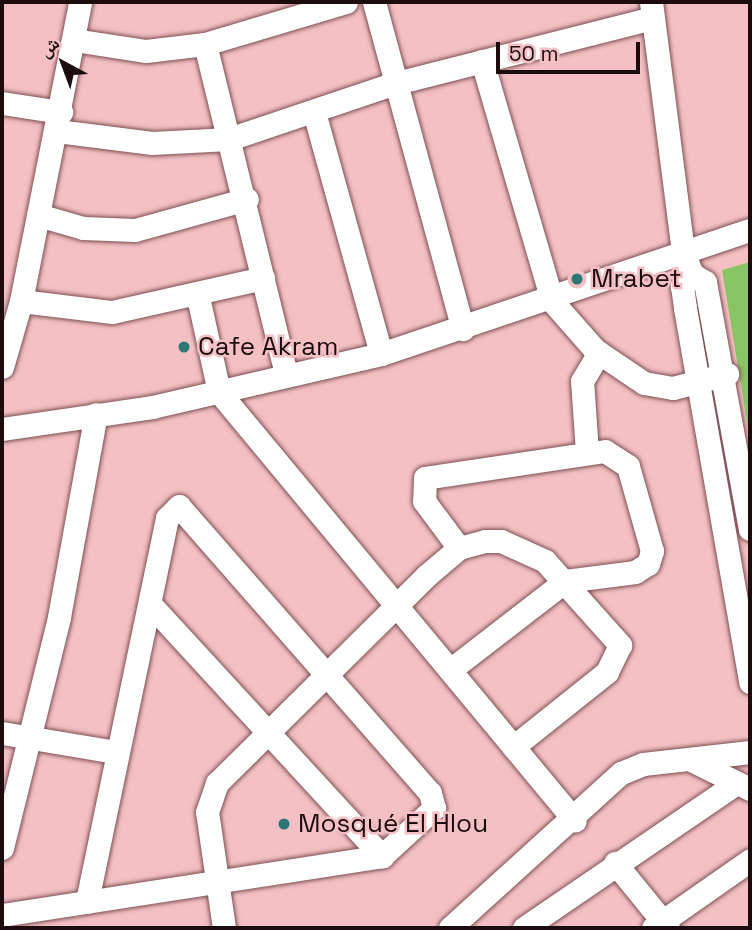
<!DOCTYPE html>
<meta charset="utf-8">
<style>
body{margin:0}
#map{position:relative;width:752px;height:930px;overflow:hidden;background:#f4c0c3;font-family:"Space Grotesk","Noto Naskh Arabic",sans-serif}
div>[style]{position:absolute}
.green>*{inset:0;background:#8ac565}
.roads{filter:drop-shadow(0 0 2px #7c5053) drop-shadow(0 0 2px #7c5053)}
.minor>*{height:23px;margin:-11.5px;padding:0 11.5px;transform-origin:11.5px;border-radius:11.5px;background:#fff}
.dots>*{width:19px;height:19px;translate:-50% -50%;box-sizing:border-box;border:4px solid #f4c0c3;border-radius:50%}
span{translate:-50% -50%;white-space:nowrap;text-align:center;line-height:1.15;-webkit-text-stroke:5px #f4c0c3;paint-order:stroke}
.poi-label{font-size:26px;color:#1d0c0e}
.left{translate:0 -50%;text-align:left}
.frame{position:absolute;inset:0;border:4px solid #1d0c0e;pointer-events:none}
.north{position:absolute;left:28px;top:28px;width:70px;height:70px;-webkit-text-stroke:5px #f4c0c3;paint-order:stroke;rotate:319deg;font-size:19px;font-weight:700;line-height:28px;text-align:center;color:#1d0c0e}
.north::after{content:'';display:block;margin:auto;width:24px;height:32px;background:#1d0c0e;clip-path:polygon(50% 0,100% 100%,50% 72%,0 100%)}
.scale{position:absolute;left:496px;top:42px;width:144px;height:32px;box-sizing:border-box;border:4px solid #1d0c0e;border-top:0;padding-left:9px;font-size:21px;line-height:24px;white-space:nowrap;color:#1d0c0e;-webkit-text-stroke:5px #f4c0c3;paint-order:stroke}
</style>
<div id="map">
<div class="green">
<div style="clip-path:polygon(750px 262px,750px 440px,722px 270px)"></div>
</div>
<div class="roads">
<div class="minor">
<div style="left:374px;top:2px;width:339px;rotate:74.8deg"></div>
<div style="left:651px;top:2px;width:251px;rotate:82.7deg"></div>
<div style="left:683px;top:251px;width:25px;rotate:69deg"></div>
<div style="left:692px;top:274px;width:15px;rotate:32deg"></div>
<div style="left:705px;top:282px;width:251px;rotate:79.7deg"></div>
<div style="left:74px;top:40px;width:73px;rotate:8.7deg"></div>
<div style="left:146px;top:51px;width:59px;rotate:-6.8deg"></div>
<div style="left:205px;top:44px;width:147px;rotate:-16.6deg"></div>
<div style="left:205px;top:44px;width:341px;rotate:76.2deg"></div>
<div style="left:482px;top:61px;width:250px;rotate:73.7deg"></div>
<div style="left:552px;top:301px;width:65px;rotate:48.7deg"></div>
<div style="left:595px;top:350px;width:59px;rotate:34deg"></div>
<div style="left:644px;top:383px;width:29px;rotate:10deg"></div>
<div style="left:673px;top:388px;width:56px;rotate:-14.5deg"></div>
<div style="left:2px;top:103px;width:60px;rotate:8.7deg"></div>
<div style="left:314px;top:112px;width:251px;rotate:74.5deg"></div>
<div style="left:57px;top:131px;width:96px;rotate:7.2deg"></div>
<div style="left:152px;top:143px;width:77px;rotate:-3deg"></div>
<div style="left:229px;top:139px;width:172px;rotate:-18.6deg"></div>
<div style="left:392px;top:84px;width:269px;rotate:-14.2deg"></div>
<div style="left:38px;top:215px;width:47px;rotate:16.1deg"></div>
<div style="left:83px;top:228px;width:52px;rotate:2.2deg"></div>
<div style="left:135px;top:230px;width:116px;rotate:-15.5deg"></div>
<div style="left:692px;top:274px;width:16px;rotate:130deg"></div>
<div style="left:682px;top:286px;width:22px;rotate:82deg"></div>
<div style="left:685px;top:308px;width:380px;rotate:80.1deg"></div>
<div style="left:198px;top:297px;width:97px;rotate:77.5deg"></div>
<div style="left:219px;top:392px;width:557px;rotate:50.31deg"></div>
<div style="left:21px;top:301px;width:92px;rotate:6.9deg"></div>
<div style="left:112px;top:312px;width:155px;rotate:-12.7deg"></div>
<div style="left:2px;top:367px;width:69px;rotate:-73.9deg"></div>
<div style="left:21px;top:301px;width:305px;rotate:-78.8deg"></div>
<div style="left:2px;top:429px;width:152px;rotate:-8.3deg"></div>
<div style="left:152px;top:407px;width:235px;rotate:-13deg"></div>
<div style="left:381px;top:354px;width:389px;rotate:-18.6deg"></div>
<div style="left:587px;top:452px;width:71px;rotate:-94deg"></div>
<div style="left:582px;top:381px;width:33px;rotate:-59deg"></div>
<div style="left:150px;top:604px;width:343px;rotate:47.4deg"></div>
<div style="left:450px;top:670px;width:145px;rotate:-37.7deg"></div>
<div style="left:565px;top:581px;width:71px;rotate:-7.3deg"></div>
<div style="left:635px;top:572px;width:15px;rotate:-32deg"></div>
<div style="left:648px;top:564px;width:14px;rotate:-73deg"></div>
<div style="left:652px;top:551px;width:88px;rotate:-105.8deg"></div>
<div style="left:628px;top:466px;width:27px;rotate:-147deg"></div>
<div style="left:605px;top:451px;width:182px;rotate:171.5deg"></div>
<div style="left:425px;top:478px;width:23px;rotate:92deg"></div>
<div style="left:424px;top:501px;width:59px;rotate:53.3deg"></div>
<div style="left:2px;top:733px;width:116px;rotate:9.5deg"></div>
<div style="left:691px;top:760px;width:66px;rotate:26.2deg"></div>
<div style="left:2px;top:848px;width:238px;rotate:-76.1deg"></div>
<div style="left:59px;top:617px;width:206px;rotate:-79.7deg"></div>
<div style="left:615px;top:863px;width:84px;rotate:50.8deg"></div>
<div style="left:2px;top:915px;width:385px;rotate:-8.8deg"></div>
<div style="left:382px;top:856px;width:71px;rotate:-42.7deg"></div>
<div style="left:434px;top:808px;width:16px;rotate:-105deg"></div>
<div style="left:430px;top:793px;width:381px;rotate:-131.2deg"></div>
<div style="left:179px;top:506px;width:17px;rotate:135deg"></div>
<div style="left:167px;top:518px;width:392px;rotate:101.8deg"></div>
<div style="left:224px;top:928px;width:117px;rotate:-98.3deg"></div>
<div style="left:207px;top:812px;width:31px;rotate:-71deg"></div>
<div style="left:217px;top:783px;width:294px;rotate:-44.7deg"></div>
<div style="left:426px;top:576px;width:43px;rotate:-40.3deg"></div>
<div style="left:459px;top:548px;width:27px;rotate:-15deg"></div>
<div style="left:485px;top:541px;width:16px"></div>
<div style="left:501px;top:541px;width:48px;rotate:24.4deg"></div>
<div style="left:545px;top:561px;width:113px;rotate:48.2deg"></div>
<div style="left:620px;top:645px;width:30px;rotate:116deg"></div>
<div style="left:607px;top:672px;width:120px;rotate:141.4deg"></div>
<div style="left:450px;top:928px;width:231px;rotate:-42.2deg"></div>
<div style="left:621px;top:773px;width:24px;rotate:-22deg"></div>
<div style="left:643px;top:764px;width:108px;rotate:-6.4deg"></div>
<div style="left:524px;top:928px;width:255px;rotate:-34.3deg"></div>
<div style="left:653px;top:928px;width:118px;rotate:-35deg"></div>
</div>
</div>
<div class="dots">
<div style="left:577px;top:279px;background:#2e7777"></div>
<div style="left:184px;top:347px;background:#2e7777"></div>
<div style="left:284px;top:824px;background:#2e7777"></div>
</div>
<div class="poi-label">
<span class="left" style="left:591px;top:279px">Mrabet</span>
<span class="left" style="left:198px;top:347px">Cafe Akram</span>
<span class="left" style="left:298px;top:824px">Mosqué El Hlou</span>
</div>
<div class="frame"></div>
<div class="north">ش</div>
<div class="scale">50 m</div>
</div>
